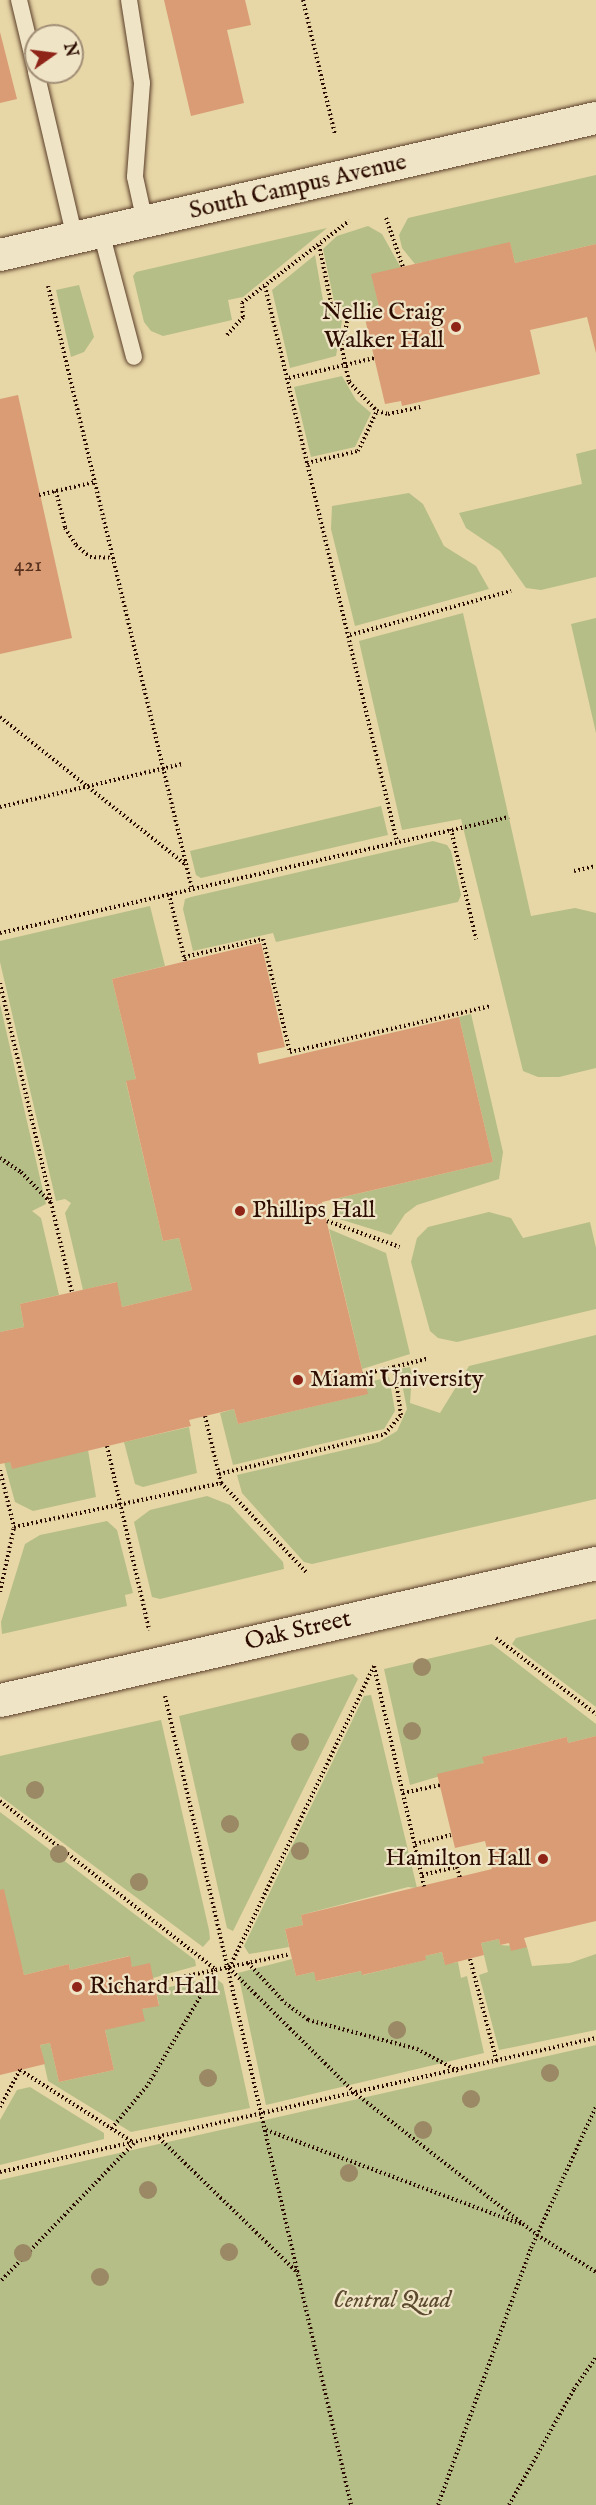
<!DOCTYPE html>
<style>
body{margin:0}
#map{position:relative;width:596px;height:2505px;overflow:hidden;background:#e7d6a6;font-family:"IM FELL English",serif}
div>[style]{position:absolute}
.green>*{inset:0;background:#b5be87}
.building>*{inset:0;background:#d99c75}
.path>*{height:4px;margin-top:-2px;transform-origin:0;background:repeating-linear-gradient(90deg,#2c0c00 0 1.5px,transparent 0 4.5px)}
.roads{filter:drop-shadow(0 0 2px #5b3e2a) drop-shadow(0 0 2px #5b3e2a)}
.service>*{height:16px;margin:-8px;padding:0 8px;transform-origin:8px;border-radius:8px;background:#efe4c5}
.minor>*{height:32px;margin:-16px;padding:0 16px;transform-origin:16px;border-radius:16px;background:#efe4c5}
.tertiary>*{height:33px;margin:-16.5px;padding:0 16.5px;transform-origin:16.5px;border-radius:16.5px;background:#efe4c5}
.trees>*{width:18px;height:18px;margin:-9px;border-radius:50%;background:#9b8965}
.dots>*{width:16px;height:16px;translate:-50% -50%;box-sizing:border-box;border:3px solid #efe4c5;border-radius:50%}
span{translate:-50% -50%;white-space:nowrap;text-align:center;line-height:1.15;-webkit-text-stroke:4.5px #efe4c5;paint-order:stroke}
.number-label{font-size:21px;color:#57301d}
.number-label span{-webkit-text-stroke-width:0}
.street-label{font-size:24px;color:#2c0c00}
.poi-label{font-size:24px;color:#2c0c00}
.right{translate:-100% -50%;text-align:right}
.left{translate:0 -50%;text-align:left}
.park-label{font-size:24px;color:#5c4a2f;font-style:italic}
.north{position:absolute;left:24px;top:24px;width:60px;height:60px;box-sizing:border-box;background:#efe4c5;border:2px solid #a18e76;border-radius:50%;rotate:76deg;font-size:16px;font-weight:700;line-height:24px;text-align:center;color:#2c0c00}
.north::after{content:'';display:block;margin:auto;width:21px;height:27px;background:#8f2418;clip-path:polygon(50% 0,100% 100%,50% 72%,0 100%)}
</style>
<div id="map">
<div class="green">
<div style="clip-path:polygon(596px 175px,596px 244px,515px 263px,510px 243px,415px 264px,402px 248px,399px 235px,408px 218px)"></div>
<div style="clip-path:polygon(368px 226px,382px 234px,401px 268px,372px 275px,379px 307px,351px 313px,334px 301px,323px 249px,337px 236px)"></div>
<div style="clip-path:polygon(327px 228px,243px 297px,228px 300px,232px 320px,163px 336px,151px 331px,144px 322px,133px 276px,136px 272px)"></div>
<div style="clip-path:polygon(315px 255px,324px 306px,342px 321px,336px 356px,290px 368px,272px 290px)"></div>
<div style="clip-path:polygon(79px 285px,94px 337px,84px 352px,71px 357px,56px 290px)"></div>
<div style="clip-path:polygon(342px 376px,356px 400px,371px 413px,355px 447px,311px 457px,294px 387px)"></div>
<div style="clip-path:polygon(596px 449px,596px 577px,541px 590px,526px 588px,500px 551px,466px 528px,459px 513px,582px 484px,576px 454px)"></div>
<div style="clip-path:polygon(409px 493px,423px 504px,444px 546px,476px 566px,489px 589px,355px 626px,331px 529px,332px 506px)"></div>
<div style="clip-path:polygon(463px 613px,531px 916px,575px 908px,596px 913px,596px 1068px,559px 1077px,538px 1077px,523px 1071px,461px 819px,402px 830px,359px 641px)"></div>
<div style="clip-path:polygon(596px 618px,596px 733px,571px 624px)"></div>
<div style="clip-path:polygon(381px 806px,388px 835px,201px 878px,196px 875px,190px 851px)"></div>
<div style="clip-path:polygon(433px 841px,447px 845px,451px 851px,461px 895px,458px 902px,276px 942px,273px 933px,193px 951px,183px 909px,185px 899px,191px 897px)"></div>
<div style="clip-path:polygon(150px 906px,165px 966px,112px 979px,136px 1079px,126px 1082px,163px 1241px,179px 1238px,192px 1290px,122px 1307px,116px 1282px,83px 1290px,65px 1213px,71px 1203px,65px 1199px,56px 1201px,0 962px,0 941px)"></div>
<div style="clip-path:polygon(0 1004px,46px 1204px,32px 1211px,41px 1218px,59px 1295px,20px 1304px,24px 1327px,0 1332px)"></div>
<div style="clip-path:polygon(471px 1014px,503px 1152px,499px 1179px,417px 1205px,405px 1214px,391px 1235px,336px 1218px,331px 1200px,493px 1162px,459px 1017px)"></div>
<div style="clip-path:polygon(489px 1212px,511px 1218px,523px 1238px,590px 1222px,596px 1248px,596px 1309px,457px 1342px,438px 1338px,430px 1331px,411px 1262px,417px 1238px,428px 1227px)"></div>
<div style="clip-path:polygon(329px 1229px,386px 1253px,410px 1354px,362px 1369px)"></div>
<div style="clip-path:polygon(596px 1335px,596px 1499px,312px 1564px,304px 1562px,242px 1493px,237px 1475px,379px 1442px,397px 1431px,407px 1409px,399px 1369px,410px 1367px,412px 1375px,410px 1403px,440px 1413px,469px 1366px)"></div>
<div style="clip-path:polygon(389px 1377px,395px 1411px,384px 1429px,233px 1465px,220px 1413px,234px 1409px,238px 1424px,367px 1394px,365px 1383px)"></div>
<div style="clip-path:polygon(189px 1427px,197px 1473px,143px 1487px,135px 1484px,124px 1442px)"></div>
<div style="clip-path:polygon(88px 1450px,96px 1497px,33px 1511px,15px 1502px,4px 1462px,10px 1462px,12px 1468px)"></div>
<div style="clip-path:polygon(207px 1496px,230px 1505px,283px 1562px,284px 1569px,160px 1599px,152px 1597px,134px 1522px,150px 1510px)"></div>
<div style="clip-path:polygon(107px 1521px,117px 1530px,133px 1593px,125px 1595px,127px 1606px,2px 1634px,1px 1622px,25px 1544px,40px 1535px)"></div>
<div style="clip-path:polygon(596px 1619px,596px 1707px,512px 1644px,516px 1638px)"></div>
<div style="clip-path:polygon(492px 1644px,596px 1724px,596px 1736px,568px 1743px,567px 1737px,483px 1757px,484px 1763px,410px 1785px,384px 1669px)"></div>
<div style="clip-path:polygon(353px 1674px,358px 1679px,233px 1931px,227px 1928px,179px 1716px)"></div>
<div style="clip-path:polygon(371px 1695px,417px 1888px,408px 1887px,301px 1915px,303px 1925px,285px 1929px,289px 1947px,249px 1954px,244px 1946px,364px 1696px)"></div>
<div style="clip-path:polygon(161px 1720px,209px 1930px,210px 1939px,203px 1947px,0 1796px,0 1756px)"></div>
<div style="clip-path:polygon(0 1812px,195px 1960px,196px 1966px,153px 1978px,132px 1967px,129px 1956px,70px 1970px,69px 1964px,24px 1975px,0 1890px)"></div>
<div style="clip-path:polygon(499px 1939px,500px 1945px,527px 1947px,532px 1966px,570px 1963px,596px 1954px,596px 2030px,499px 2050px,479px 1975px,488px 1972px,481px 1943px)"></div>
<div style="clip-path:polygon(442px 1952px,445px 1964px,458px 1962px,461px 1978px,467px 1976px,484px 2053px,266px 2105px,238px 1973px,292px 1959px,296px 1976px,314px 1972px,317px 1981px,361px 1971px,363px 1975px,425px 1960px,425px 1956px)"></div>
<div style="clip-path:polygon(214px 1977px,223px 1984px,250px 2108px,131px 2132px,48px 2081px,40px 2045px,50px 2043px,59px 2082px,114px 2070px,105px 2030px,142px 2009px,159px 2005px,156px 1990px)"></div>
<div style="clip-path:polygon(596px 2045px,596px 2505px,0 2505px,0 2180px)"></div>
<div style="clip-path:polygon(30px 2087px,104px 2133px,104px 2139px,0 2165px,0 2120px,17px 2090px)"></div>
</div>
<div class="building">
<div style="clip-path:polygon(164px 0,245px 0,251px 25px,227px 30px,244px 103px,191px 116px)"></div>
<div style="clip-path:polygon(0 32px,17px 99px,0 103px)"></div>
<div style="clip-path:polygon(510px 242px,515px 263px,596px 244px,596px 353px,587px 317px,530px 330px,540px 374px,402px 406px,401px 401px,385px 404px,363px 310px,379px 307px,371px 274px)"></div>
<div style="clip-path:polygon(18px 395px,72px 638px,0 654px,0 399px)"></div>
<div style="clip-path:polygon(261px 943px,285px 1047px,257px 1053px,259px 1064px,459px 1017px,493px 1162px,322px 1202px,368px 1394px,238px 1424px,234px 1409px,189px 1420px,191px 1426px,12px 1469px,10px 1462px,0 1464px,0 1332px,24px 1327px,20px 1304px,117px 1282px,122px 1307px,192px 1290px,179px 1238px,163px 1241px,126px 1081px,136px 1079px,112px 979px)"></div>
<div style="clip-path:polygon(596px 1736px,596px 1921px,524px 1938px,527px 1947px,511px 1951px,509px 1943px,500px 1945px,499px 1939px,481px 1943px,484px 1955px,445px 1965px,442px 1952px,425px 1956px,426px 1960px,362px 1975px,361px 1971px,316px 1981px,314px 1972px,296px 1976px,285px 1929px,303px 1925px,301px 1915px,492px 1869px,485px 1841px,455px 1848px,437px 1774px,484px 1763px,482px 1757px,567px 1737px,568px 1743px)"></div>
<div style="clip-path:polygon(4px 1889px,24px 1975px,69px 1964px,70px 1970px,130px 1956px,132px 1967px,150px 1963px,159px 2006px,142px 2009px,145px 2021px,105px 2030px,114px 2070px,59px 2082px,50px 2043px,40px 2045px,45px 2064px,0 2075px,0 1890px)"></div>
</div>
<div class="path">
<div style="left:303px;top:0;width:138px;rotate:76.6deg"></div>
<div style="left:386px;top:218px;width:52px;rotate:70.9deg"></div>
<div style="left:319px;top:245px;width:59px;rotate:78.3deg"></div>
<div style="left:331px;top:303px;width:22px;rotate:39deg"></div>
<div style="left:348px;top:317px;width:33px;rotate:101deg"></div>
<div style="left:342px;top:349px;width:34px;rotate:78deg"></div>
<div style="left:349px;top:382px;width:40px;rotate:46deg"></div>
<div style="left:377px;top:411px;width:11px;rotate:15deg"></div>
<div style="left:388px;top:414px;width:33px;rotate:-12deg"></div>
<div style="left:48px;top:286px;width:620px;rotate:76.57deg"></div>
<div style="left:265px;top:286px;width:571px;rotate:76.64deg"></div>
<div style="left:227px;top:335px;width:24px;rotate:-48deg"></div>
<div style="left:243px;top:317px;width:14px;rotate:-94deg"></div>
<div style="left:242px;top:303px;width:135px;rotate:-37.5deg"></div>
<div style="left:289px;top:378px;width:88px;rotate:-13.1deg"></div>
<div style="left:307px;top:463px;width:52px;rotate:-13.2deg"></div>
<div style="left:358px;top:451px;width:44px;rotate:-64.6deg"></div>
<div style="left:56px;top:491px;width:38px;rotate:76deg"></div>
<div style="left:65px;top:528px;width:20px;rotate:57deg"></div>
<div style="left:76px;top:545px;width:18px;rotate:41deg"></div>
<div style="left:90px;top:557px;width:23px;rotate:2deg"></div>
<div style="left:39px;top:495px;width:57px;rotate:-13.1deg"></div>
<div style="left:350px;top:635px;width:167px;rotate:-15.3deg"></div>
<div style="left:0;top:717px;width:236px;rotate:38.5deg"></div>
<div style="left:0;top:807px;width:187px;rotate:-13.3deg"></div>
<div style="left:451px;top:829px;width:113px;rotate:77.2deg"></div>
<div style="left:574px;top:871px;width:23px;rotate:-13deg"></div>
<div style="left:169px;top:894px;width:69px;rotate:76.6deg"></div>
<div style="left:0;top:933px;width:522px;rotate:-12.84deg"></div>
<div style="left:184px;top:957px;width:81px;rotate:-12.8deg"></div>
<div style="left:263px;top:939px;width:116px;rotate:76.6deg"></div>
<div style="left:290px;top:1052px;width:206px;rotate:-12.9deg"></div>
<div style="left:0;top:983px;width:317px;rotate:76.9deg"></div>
<div style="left:0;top:1158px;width:25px;rotate:34deg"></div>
<div style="left:21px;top:1172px;width:43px;rotate:45.9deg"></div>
<div style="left:327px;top:1221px;width:77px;rotate:19.6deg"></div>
<div style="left:394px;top:1367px;width:34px;rotate:-14deg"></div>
<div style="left:205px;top:1416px;width:69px;rotate:76.6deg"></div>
<div style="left:107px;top:1446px;width:189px;rotate:77.1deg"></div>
<div style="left:0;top:1470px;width:59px;rotate:76.2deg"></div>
<div style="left:219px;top:1474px;width:171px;rotate:-13.5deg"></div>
<div style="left:385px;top:1434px;width:25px;rotate:-50deg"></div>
<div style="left:401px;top:1415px;width:49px;rotate:-98.3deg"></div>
<div style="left:394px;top:1367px;width:32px;rotate:167deg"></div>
<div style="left:0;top:1592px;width:66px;rotate:-77.8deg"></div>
<div style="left:14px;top:1527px;width:212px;rotate:-12deg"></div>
<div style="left:221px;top:1483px;width:123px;rotate:46.3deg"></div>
<div style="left:496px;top:1638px;width:126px;rotate:37.2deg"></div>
<div style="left:374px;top:1666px;width:335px;rotate:115.6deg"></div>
<div style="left:229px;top:1968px;width:179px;rotate:44.8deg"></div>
<div style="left:356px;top:2094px;width:229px;rotate:37.9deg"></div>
<div style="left:537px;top:2235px;width:70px;rotate:32.1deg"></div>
<div style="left:374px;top:1666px;width:226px;rotate:77.2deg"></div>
<div style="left:165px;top:1696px;width:830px;rotate:77.05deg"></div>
<div style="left:403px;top:1793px;width:38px;rotate:-12deg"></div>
<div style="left:0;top:1801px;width:274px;rotate:38deg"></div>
<div style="left:216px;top:1970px;width:135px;rotate:120.7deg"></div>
<div style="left:147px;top:2086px;width:56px;rotate:129.9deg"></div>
<div style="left:415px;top:1844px;width:37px;rotate:-14deg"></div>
<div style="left:422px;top:1875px;width:36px;rotate:-13deg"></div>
<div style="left:457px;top:1867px;width:11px;rotate:75deg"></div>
<div style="left:470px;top:1959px;width:107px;rotate:75.4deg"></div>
<div style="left:248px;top:1963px;width:54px;rotate:47.2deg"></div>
<div style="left:285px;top:2003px;width:29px;rotate:36deg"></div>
<div style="left:308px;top:2020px;width:113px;rotate:14.9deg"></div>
<div style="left:417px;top:2049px;width:47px;rotate:28.2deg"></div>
<div style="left:154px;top:1983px;width:139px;rotate:-12deg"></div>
<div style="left:0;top:2107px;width:42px;rotate:-61.6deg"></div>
<div style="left:20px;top:2070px;width:135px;rotate:32.6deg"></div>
<div style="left:134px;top:2143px;width:193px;rotate:134deg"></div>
<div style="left:266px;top:2130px;width:272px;rotate:20.2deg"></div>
<div style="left:159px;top:2138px;width:194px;rotate:44.2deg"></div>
<div style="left:0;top:2172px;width:611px;rotate:-12.67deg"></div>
<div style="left:438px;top:2505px;width:273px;rotate:-70.1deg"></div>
<div style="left:531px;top:2248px;width:155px;rotate:-65.3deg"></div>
<div style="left:509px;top:2505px;width:133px;rotate:-60.7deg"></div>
<div style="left:574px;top:2389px;width:38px;rotate:-55deg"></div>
</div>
<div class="roads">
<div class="service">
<div style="left:19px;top:0;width:73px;rotate:76.5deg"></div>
<div style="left:129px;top:0;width:84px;rotate:81.1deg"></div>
<div style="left:142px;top:83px;width:94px;rotate:94.3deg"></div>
<div style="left:135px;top:177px;width:46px;rotate:77.5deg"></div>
<div style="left:36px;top:72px;width:171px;rotate:76.8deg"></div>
<div style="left:101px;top:232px;width:129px;rotate:75.2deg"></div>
</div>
<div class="minor">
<div style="left:0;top:255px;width:612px;rotate:-12.95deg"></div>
</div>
<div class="tertiary">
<div style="left:0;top:1700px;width:612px;rotate:-12.95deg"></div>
</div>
</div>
<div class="trees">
<div style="left:422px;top:1667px"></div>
<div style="left:412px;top:1731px"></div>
<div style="left:300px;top:1742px"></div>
<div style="left:35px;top:1790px"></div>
<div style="left:230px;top:1824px"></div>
<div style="left:300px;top:1851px"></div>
<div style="left:59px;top:1854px"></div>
<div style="left:139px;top:1882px"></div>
<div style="left:397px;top:2030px"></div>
<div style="left:550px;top:2073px"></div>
<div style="left:208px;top:2078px"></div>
<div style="left:471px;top:2099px"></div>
<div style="left:423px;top:2130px"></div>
<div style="left:349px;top:2173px"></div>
<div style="left:148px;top:2190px"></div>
<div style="left:229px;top:2252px"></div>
<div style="left:23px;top:2253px"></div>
<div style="left:100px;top:2277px"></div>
</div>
<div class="dots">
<div style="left:456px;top:327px;background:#8f2418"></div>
<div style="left:240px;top:1211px;background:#8f2418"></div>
<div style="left:298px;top:1380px;background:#8f2418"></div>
<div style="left:543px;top:1859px;background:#8f2418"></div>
<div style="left:77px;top:1987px;background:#8f2418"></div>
</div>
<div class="number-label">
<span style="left:28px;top:566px">421</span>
</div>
<div class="street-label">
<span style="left:298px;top:187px;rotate:-13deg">South Campus Avenue</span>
<span style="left:298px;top:1631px;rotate:-13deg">Oak Street</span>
</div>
<div class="poi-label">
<span class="right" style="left:444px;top:327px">Nellie Craig<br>Walker Hall</span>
<span class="left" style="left:252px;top:1211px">Phillips Hall</span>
<span class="left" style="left:310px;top:1380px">Miami University</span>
<span class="right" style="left:531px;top:1859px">Hamilton Hall</span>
<span class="left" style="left:89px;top:1987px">Richard Hall</span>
</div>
<div class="park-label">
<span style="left:392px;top:2301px">Central Quad</span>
</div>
<div class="north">N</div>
</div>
